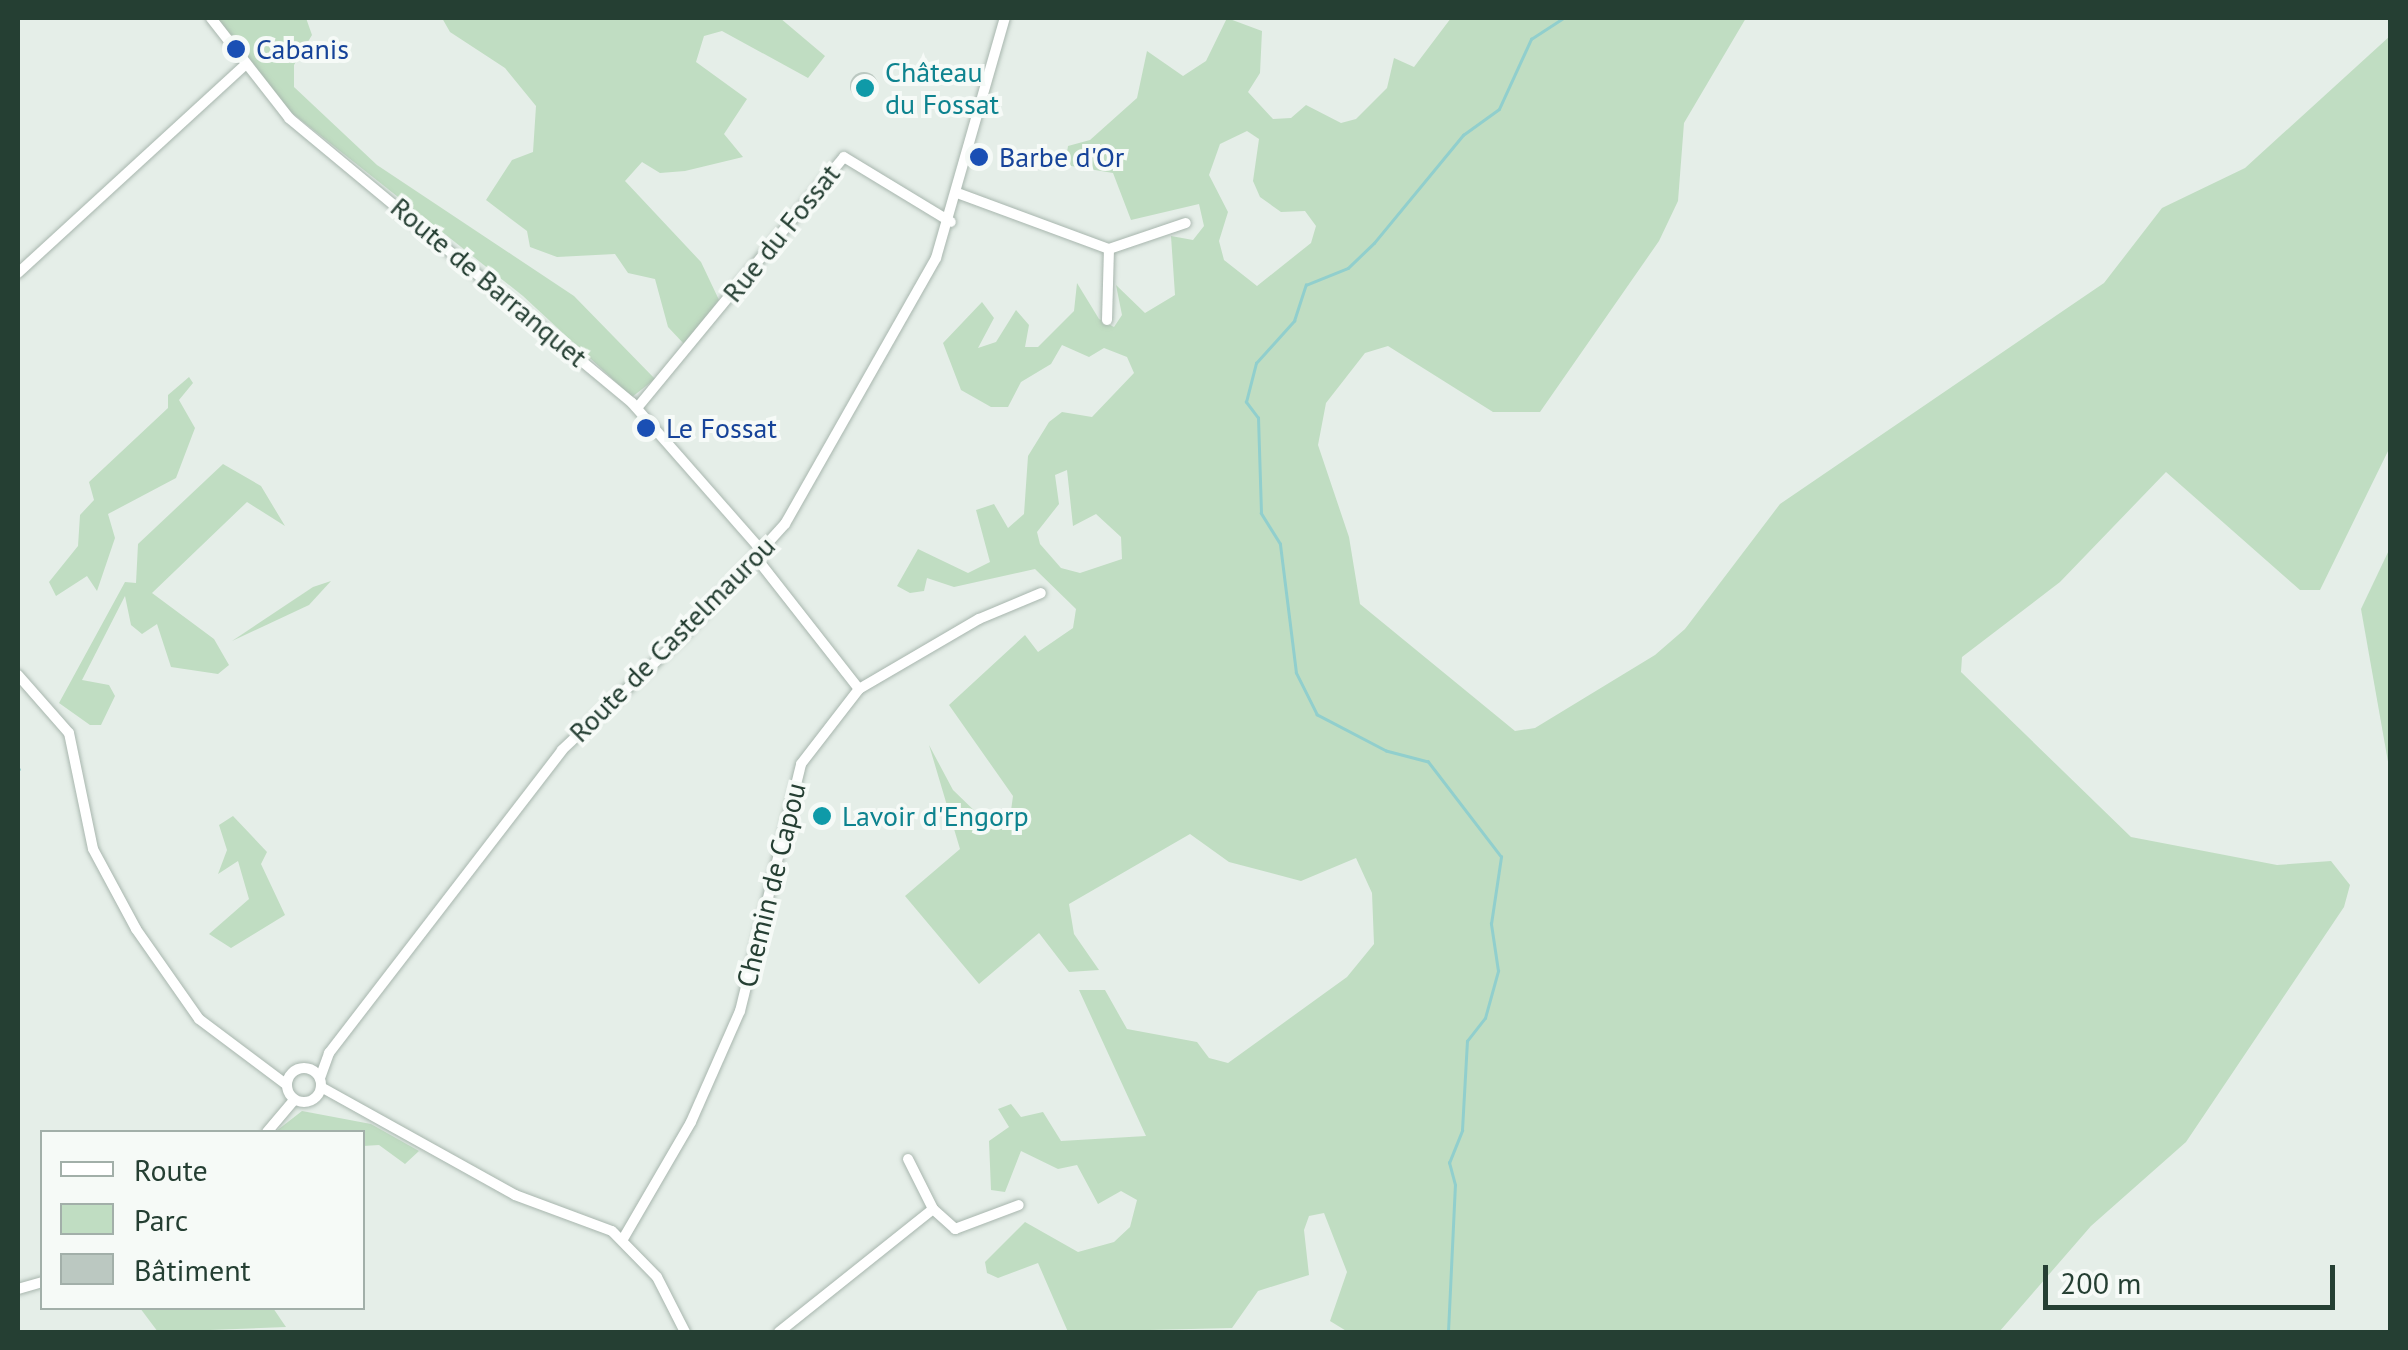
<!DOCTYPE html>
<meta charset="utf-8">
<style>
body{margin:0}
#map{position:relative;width:2408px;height:1350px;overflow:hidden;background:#e5eee8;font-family:"PT Sans",sans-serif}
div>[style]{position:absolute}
.green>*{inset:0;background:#c0ddc2}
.stream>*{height:2.5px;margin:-1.25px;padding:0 1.25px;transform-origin:1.25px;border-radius:1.25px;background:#91cfcd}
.building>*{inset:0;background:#bbc8c1}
.round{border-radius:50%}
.roads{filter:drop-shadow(0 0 2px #a8b6ae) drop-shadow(0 0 2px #a8b6ae)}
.minor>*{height:10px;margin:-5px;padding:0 5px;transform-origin:5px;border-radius:5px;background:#fff}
.minor>.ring{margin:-5px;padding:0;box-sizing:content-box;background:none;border:10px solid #fff;border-radius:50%}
.dots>*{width:28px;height:28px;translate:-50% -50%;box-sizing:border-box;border:5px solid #f6faf7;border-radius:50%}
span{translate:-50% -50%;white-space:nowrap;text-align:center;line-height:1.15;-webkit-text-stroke:8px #f6faf7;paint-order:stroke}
.transit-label{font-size:28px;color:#164399}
.left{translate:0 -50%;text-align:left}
.culture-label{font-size:28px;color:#0d838f}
.street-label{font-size:28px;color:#253f33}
.frame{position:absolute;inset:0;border:20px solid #253f33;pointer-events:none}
.legend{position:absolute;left:40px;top:1130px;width:325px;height:180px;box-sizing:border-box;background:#f6faf7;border:2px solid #a2afa9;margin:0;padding:12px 18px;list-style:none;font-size:30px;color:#253f33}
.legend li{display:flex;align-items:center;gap:20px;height:50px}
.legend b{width:50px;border:2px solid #a2afa9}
.scale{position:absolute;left:2043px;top:1265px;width:292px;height:45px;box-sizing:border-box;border:5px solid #253f33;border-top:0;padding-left:12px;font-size:30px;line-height:35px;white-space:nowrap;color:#253f33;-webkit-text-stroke:8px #f6faf7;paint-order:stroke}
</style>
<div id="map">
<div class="green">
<div style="clip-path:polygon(216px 18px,306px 18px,312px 35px,294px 65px,294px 87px,377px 165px,574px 296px,655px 379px,632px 397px,523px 296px,287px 109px)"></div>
<div style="clip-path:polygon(442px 18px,780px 18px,825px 56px,808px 78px,722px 31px,704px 36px,696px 62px,747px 99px,724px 134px,743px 157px,685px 171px,660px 173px,642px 162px,625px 181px,701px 262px,719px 300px,684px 344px,668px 327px,655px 279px,628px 273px,615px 254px,557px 257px,530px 247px,527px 231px,486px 200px,512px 160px,533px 152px,536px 106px,505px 68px,450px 32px)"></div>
<div style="clip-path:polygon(evenodd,1227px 18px,1262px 31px,1260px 73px,1248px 92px,1273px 119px,1291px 118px,1306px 105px,1341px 123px,1356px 119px,1387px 88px,1394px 58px,1414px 67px,1451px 18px,1746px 18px,1684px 123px,1678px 201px,1659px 241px,1540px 412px,1493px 412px,1388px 346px,1365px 353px,1326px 403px,1318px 445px,1349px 537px,1360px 604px,1515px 731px,1535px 728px,1655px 655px,1685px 629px,1780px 504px,2104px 283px,2162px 208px,2245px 168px,2390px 36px,2390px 447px,2320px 590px,2300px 590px,2166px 472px,2060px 582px,1962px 657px,1961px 672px,2131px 837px,2277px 865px,2331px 861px,2350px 885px,2344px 907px,2186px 1142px,2091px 1226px,1999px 1332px,1348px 1332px,1330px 1321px,1347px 1272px,1324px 1213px,1309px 1216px,1304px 1230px,1309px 1275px,1258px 1291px,1232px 1328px,1068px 1332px,1038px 1263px,998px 1278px,987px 1273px,985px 1262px,1025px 1222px,1078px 1252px,1114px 1242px,1130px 1227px,1137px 1200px,1121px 1191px,1098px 1204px,1077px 1165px,1058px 1169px,1021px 1151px,1005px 1192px,991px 1190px,989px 1141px,1009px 1127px,998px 1109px,1011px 1104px,1021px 1117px,1043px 1112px,1061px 1141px,1146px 1136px,1079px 990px,1105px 990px,1127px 1029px,1197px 1042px,1209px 1058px,1228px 1063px,1347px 977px,1374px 944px,1372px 893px,1356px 858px,1301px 881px,1229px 862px,1190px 834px,1069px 904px,1074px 934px,1099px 970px,1069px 972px,1039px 933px,979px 984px,905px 896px,960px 849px,929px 745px,953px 790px,983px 819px,1009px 825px,1013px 796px,949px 705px,1025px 635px,1038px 652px,1073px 628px,1076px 609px,1035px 569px,954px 587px,927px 578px,924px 591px,910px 593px,897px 586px,918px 549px,968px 573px,990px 562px,976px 510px,994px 504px,1008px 528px,1024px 514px,1028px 456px,1049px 422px,1062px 412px,1092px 417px,1134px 373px,1127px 357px,1104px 348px,1089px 357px,1062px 345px,1051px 364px,1021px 382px,1008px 407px,991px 407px,961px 390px,943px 343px,982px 302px,994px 318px,978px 348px,996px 342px,1016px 310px,1029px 325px,1025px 347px,1038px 347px,1074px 311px,1077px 283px,1099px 319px,1114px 327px,1122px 315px,1116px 285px,1145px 313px,1175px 295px,1171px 236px,1193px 240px,1204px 226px,1199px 204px,1131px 220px,1113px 173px,1065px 165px,1068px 146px,1090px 140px,1137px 98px,1147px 51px,1183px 76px,1206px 61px,1227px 18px,1247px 131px,1259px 139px,1253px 181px,1260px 197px,1281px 212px,1305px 211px,1316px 226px,1311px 243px,1257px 286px,1224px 260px,1219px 241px,1228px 212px,1209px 175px,1220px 144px,1247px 131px,1227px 18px,1067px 470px,1073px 526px,1096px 514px,1121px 537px,1122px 559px,1080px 573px,1061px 568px,1040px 544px,1037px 532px,1059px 504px,1055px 475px,1067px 470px)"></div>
<div style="clip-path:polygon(189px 377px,193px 383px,179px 400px,195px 428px,176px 478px,108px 514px,115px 538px,97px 591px,87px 576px,56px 596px,49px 582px,78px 546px,80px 515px,94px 500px,89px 482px,168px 408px,168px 395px)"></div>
<div style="clip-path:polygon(223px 464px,261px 486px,285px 526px,247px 502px,152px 593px,214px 639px,229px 665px,218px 674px,171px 667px,157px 624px,142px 634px,131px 625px,125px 596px,82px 680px,109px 685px,115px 696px,101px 725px,90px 725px,59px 703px,125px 582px,136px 583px,138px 544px)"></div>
<div style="clip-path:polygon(2390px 548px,2390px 773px,2361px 609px)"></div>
<div style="clip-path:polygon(331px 581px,309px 605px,232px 641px,313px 587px)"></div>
<div style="clip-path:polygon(233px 816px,267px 852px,261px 864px,285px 915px,231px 948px,209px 934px,249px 899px,238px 861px,218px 874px,227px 850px,219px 825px)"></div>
<div style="clip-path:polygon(302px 1111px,371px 1124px,419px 1151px,405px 1164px,379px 1145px,363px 1146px,362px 1132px,275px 1132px)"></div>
<div style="clip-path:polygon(140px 1308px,273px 1308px,286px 1327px,158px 1332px)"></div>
</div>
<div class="stream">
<div style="left:18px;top:770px;width:1px;rotate:-45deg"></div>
<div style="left:1448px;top:1332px;width:147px;rotate:-87.3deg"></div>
<div style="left:1455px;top:1185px;width:23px;rotate:-105deg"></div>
<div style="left:1449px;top:1163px;width:35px;rotate:-68deg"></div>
<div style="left:1462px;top:1130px;width:89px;rotate:-86.8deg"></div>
<div style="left:1467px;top:1041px;width:29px;rotate:-52deg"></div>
<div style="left:1485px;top:1018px;width:49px;rotate:-74.5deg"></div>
<div style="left:1498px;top:971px;width:48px;rotate:-98.5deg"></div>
<div style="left:1491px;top:924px;width:68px;rotate:-81.5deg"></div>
<div style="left:1501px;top:857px;width:120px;rotate:-127.5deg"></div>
<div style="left:1428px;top:762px;width:43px;rotate:-165.3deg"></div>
<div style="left:1386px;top:751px;width:78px;rotate:-152.4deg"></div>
<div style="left:1317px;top:715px;width:47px;rotate:-116.6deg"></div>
<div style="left:1296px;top:673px;width:130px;rotate:-97.1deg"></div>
<div style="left:1280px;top:544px;width:36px;rotate:-122deg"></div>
<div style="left:1261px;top:513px;width:95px;rotate:-91.8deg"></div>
<div style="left:1258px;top:418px;width:20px;rotate:-127deg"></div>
<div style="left:1246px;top:402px;width:40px;rotate:-75.6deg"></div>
<div style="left:1256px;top:363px;width:57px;rotate:-47.9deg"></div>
<div style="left:1294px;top:321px;width:38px;rotate:-72deg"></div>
<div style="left:1306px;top:285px;width:45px;rotate:-22deg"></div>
<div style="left:1348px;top:268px;width:36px;rotate:-44deg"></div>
<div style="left:1374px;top:243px;width:140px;rotate:-50.5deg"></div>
<div style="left:1463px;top:135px;width:44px;rotate:-35.8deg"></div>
<div style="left:1499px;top:109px;width:77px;rotate:-65.4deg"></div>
<div style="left:1531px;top:39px;width:38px;rotate:-33deg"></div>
</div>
<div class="building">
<div class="round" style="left:850px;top:72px;width:28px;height:28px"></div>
</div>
<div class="roads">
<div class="minor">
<div style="left:211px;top:18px;width:127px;rotate:52deg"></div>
<div style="left:289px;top:118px;width:446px;rotate:39.7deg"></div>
<div style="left:632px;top:403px;width:198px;rotate:48.7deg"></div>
<div style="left:960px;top:194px;width:159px;rotate:20.3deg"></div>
<div style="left:1109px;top:249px;width:81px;rotate:-18.7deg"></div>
<div style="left:18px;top:273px;width:306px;rotate:-42.5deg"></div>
<div style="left:1107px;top:320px;width:71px;rotate:-88.4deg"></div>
<div style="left:637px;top:408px;width:325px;rotate:-50.5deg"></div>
<div style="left:844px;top:157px;width:125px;rotate:31.3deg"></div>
<div style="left:18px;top:675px;width:77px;rotate:48.7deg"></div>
<div style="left:69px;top:733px;width:118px;rotate:78.3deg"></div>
<div style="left:93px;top:849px;width:91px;rotate:61.7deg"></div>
<div style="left:136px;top:929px;width:110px;rotate:55deg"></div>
<div style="left:199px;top:1019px;width:110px;rotate:36.9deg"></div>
<div style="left:859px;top:689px;width:139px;rotate:-30.3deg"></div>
<div style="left:979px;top:619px;width:67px;rotate:-22.8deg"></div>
<div class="ring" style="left:287px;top:1068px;width:24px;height:24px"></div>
<div style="left:320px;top:1078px;width:27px;rotate:-70deg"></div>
<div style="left:329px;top:1053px;width:382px;rotate:-52.4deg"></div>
<div style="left:562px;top:750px;width:172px;rotate:-43.3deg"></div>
<div style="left:687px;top:632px;width:146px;rotate:-47.8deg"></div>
<div style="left:785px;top:524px;width:306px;rotate:-60.4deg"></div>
<div style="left:936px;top:258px;width:250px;rotate:-74deg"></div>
<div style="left:321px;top:1087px;width:222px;rotate:29.1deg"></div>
<div style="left:515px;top:1195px;width:103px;rotate:20.4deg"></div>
<div style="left:612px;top:1231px;width:64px;rotate:45.6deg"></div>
<div style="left:657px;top:1277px;width:62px;rotate:63deg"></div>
<div style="left:267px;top:1132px;width:42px;rotate:-49.8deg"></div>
<div style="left:908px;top:1159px;width:56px;rotate:63.4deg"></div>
<div style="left:623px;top:1239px;width:135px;rotate:-59.8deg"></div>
<div style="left:691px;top:1122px;width:121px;rotate:-66.2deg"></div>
<div style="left:740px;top:1011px;width:254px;rotate:-76.1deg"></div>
<div style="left:801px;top:764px;width:95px;rotate:-52.3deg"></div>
<div style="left:859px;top:689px;width:165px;rotate:-128.1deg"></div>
<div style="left:18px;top:1289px;width:25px;rotate:-16deg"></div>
<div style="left:779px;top:1332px;width:197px;rotate:-38.6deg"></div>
<div style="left:933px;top:1209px;width:30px;rotate:42deg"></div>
<div style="left:955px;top:1229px;width:68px;rotate:-20.6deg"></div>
</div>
</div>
<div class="dots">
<div style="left:236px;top:49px;background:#1a4fb4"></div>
<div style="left:865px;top:88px;background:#0f9aa8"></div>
<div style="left:979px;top:157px;background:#1a4fb4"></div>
<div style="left:646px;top:428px;background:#1a4fb4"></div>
<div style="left:822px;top:816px;background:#0f9aa8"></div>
</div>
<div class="transit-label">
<span class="left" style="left:256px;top:49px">Cabanis</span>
<span class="left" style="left:999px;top:157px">Barbe d'Or</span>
<span class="left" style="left:666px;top:428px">Le Fossat</span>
</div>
<div class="culture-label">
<span class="left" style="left:885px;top:88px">Château<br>du Fossat</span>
<span class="left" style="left:842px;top:816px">Lavoir d'Engorp</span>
</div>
<div class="street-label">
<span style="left:781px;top:233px;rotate:-51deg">Rue du Fossat</span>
<span style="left:489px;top:282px;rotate:40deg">Route de Barranquet</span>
<span style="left:672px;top:639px;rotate:-45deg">Route de Castelmaurou</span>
<span style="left:771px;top:885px;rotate:-76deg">Chemin de Capou</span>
</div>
<div class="frame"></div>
<ul class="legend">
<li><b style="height:12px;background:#fff"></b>Route</li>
<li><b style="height:28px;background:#c0ddc2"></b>Parc</li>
<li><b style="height:28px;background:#bbc8c1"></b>Bâtiment</li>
</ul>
<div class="scale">200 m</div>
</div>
